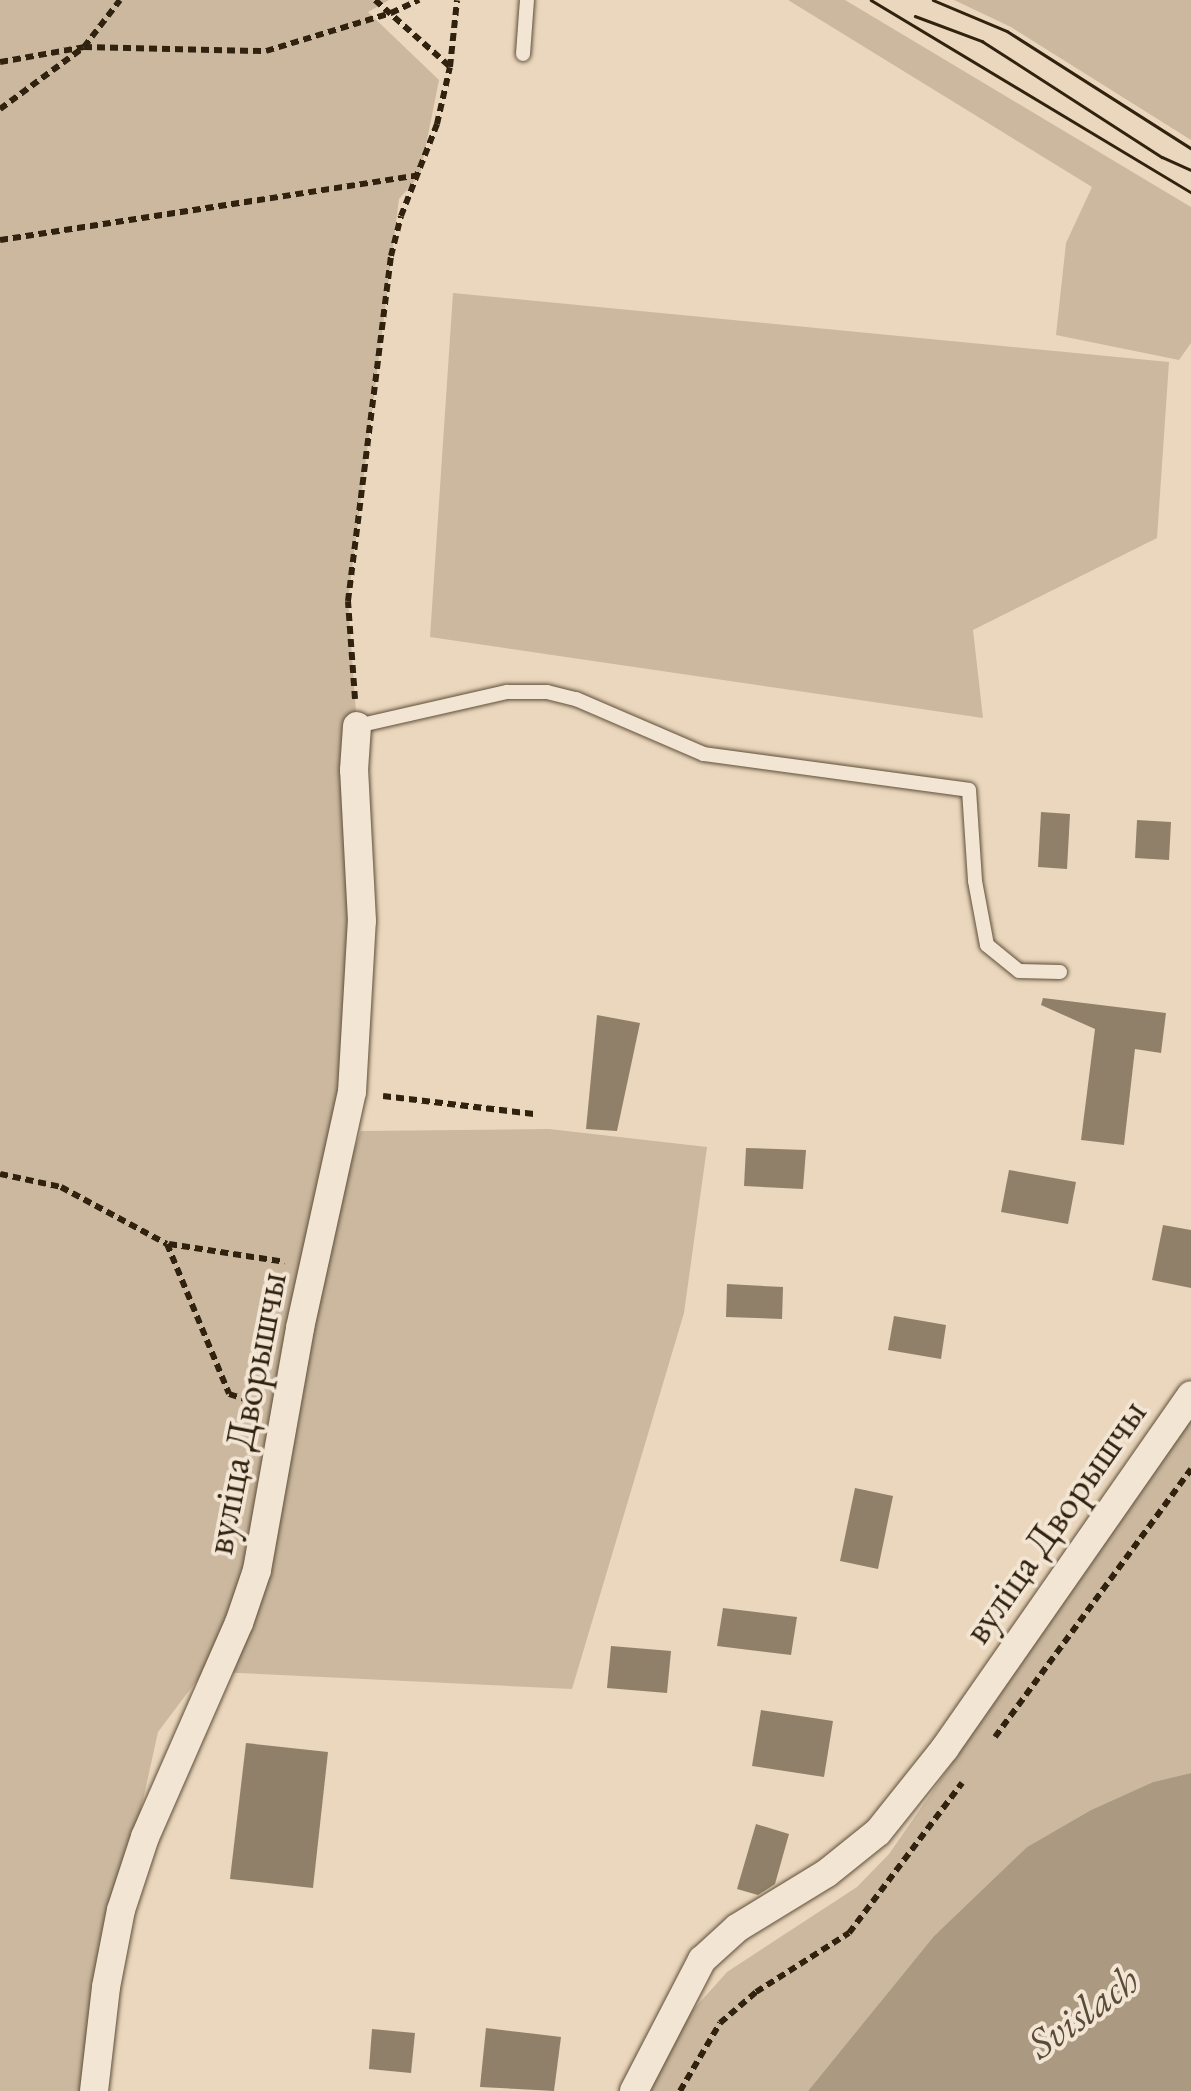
<!DOCTYPE html>
<meta charset="utf-8">
<style>
body{margin:0}
#map{position:relative;width:1191px;height:2091px;overflow:hidden;background:#ebd7bd;font-family:"EB Garamond",serif}
div>[style]{position:absolute}
.green>*{inset:0;background:#cbb89f}
.water>*{inset:0;background:#ab9982}
.building>*{inset:0;background:#918069}
.path>*{height:6px;margin-top:-3px;transform-origin:0;background:repeating-linear-gradient(90deg,#30220e 0 8px,transparent 0 13px)}
.roads{filter:drop-shadow(0 0 2px #5f4f3a) drop-shadow(0 0 2px #5f4f3a)}
.lane>*{height:14px;margin:-7px;padding:0 7px;transform-origin:7px;border-radius:7px;background:#f2e5d4}
.street>*{height:28px;margin:-14px;padding:0 14px;transform-origin:14px;border-radius:14px;background:#f2e5d4}
.tram>*{height:2.5px;margin:-1.25px;padding:0 1.25px;transform-origin:1.25px;border-radius:1.25px;background:#30220e}
span{translate:-50% -50%;white-space:nowrap;text-align:center;line-height:1.15;-webkit-text-stroke:8px #f2e5d4;paint-order:stroke}
.street-label{font-size:40px;color:#30220e}
.water-label{font-size:42px;color:#5b4c37;font-style:italic}
</style>
<div id="map">
<div class="green">
<div style="clip-path:polygon(0 0,389px 0,368px 12px,439px 80px,420px 175px,399px 199px,348px 601px,357px 726px,352px 1089px,313px 1267px,361px 1131px,549px 1129px,707px 1147px,684px 1313px,572px 1689px,217px 1672px,222px 1647px,158px 1732px,103px 1981px,92px 2091px,0 2091px)"></div>
<div style="clip-path:polygon(788px 0,845px 0,1191px 207px,1191px 343px,1179px 360px,1056px 335px,1066px 243px,1092px 187px)"></div>
<div style="clip-path:polygon(954px 0,1191px 0,1191px 140px,1011px 27px)"></div>
<div style="clip-path:polygon(453px 293px,1169px 362px,1157px 538px,973px 630px,983px 718px,430px 637px)"></div>
<div style="clip-path:polygon(1191px 1419px,1191px 1773px,1153px 1782px,1091px 1810px,1027px 1847px,934px 1936px,808px 2091px,648px 2091px,684px 2020px,727px 1972px,857px 1887px,889px 1854px)"></div>
</div>
<div class="water">
<div style="clip-path:polygon(1191px 1773px,1191px 2091px,808px 2091px,934px 1936px,1027px 1847px,1091px 1810px,1153px 1782px)"></div>
</div>
<div class="building">
<div style="clip-path:polygon(1041px 812px,1070px 814px,1067px 869px,1038px 867px)"></div>
<div style="clip-path:polygon(1137px 820px,1171px 822px,1169px 860px,1135px 858px)"></div>
<div style="clip-path:polygon(1043px 998px,1166px 1013px,1161px 1053px,1135px 1049px,1124px 1145px,1081px 1140px,1095px 1029px,1041px 1005px)"></div>
<div style="clip-path:polygon(597px 1015px,640px 1023px,617px 1131px,586px 1129px)"></div>
<div style="clip-path:polygon(746px 1148px,806px 1150px,803px 1189px,744px 1186px)"></div>
<div style="clip-path:polygon(1009px 1170px,1076px 1182px,1068px 1224px,1001px 1212px)"></div>
<div style="clip-path:polygon(1163px 1225px,1191px 1230px,1191px 1288px,1152px 1280px)"></div>
<div style="clip-path:polygon(727px 1284px,783px 1287px,782px 1319px,726px 1317px)"></div>
<div style="clip-path:polygon(894px 1316px,946px 1325px,941px 1359px,888px 1350px)"></div>
<div style="clip-path:polygon(855px 1488px,893px 1496px,878px 1569px,840px 1561px)"></div>
<div style="clip-path:polygon(723px 1608px,797px 1617px,791px 1655px,717px 1646px)"></div>
<div style="clip-path:polygon(611px 1646px,671px 1651px,667px 1693px,607px 1688px)"></div>
<div style="clip-path:polygon(761px 1710px,833px 1721px,824px 1777px,752px 1766px)"></div>
<div style="clip-path:polygon(246px 1743px,328px 1752px,313px 1888px,230px 1879px)"></div>
<div style="clip-path:polygon(756px 1824px,789px 1834px,775px 1884px,758px 1895px,737px 1889px)"></div>
<div style="clip-path:polygon(486px 2028px,561px 2037px,554px 2091px,480px 2087px)"></div>
<div style="clip-path:polygon(372px 2029px,415px 2033px,411px 2073px,369px 2069px)"></div>
</div>
<div class="path">
<div style="left:375px;top:0;width:99px;rotate:41.7deg"></div>
<div style="left:0;top:62px;width:85px;rotate:-10.1deg"></div>
<div style="left:84px;top:47px;width:59px;rotate:-52.5deg"></div>
<div style="left:0;top:109px;width:104px;rotate:-36.4deg"></div>
<div style="left:84px;top:47px;width:182px;rotate:1.3deg"></div>
<div style="left:266px;top:51px;width:131px;rotate:-16.9deg"></div>
<div style="left:391px;top:13px;width:31px;rotate:-25deg"></div>
<div style="left:0;top:240px;width:424px;rotate:-8.8deg"></div>
<div style="left:355px;top:699px;width:98px;rotate:-94.1deg"></div>
<div style="left:348px;top:601px;width:348px;rotate:-82.9deg"></div>
<div style="left:391px;top:256px;width:41px;rotate:-76deg"></div>
<div style="left:401px;top:216px;width:99px;rotate:-68.6deg"></div>
<div style="left:437px;top:124px;width:58px;rotate:-77.2deg"></div>
<div style="left:450px;top:67px;width:67px;rotate:-84deg"></div>
<div style="left:383px;top:1096px;width:152px;rotate:6.8deg"></div>
<div style="left:0;top:1174px;width:62px;rotate:12deg"></div>
<div style="left:61px;top:1187px;width:120px;rotate:28.3deg"></div>
<div style="left:167px;top:1244px;width:162px;rotate:67.5deg"></div>
<div style="left:229px;top:1394px;width:28px;rotate:18deg"></div>
<div style="left:169px;top:1244px;width:117px;rotate:8.8deg"></div>
<div style="left:995px;top:1737px;width:332px;rotate:-53.8deg"></div>
<div style="left:680px;top:2091px;width:79px;rotate:-59.5deg"></div>
<div style="left:720px;top:2023px;width:48px;rotate:-40.7deg"></div>
<div style="left:756px;top:1992px;width:110px;rotate:-32.4deg"></div>
<div style="left:849px;top:1933px;width:188px;rotate:-53deg"></div>
</div>
<div class="roads">
<div class="lane">
<div style="left:523px;top:54px;width:54px;rotate:-85.8deg"></div>
<div style="left:357px;top:726px;width:154px;rotate:-12.8deg"></div>
<div style="left:507px;top:692px;width:40px"></div>
<div style="left:547px;top:692px;width:30px;rotate:14deg"></div>
<div style="left:576px;top:699px;width:139px;rotate:23.3deg"></div>
<div style="left:704px;top:754px;width:267px;rotate:7.7deg"></div>
<div style="left:969px;top:790px;width:91px;rotate:86.2deg"></div>
<div style="left:975px;top:881px;width:65px;rotate:79.4deg"></div>
<div style="left:987px;top:945px;width:41px;rotate:39.1deg"></div>
<div style="left:1019px;top:971px;width:41px;rotate:1.4deg"></div>
</div>
<div class="street">
<div style="left:94px;top:2091px;width:105px;rotate:-83.4deg"></div>
<div style="left:106px;top:1987px;width:78px;rotate:-79deg"></div>
<div style="left:121px;top:1910px;width:77px;rotate:-71.8deg"></div>
<div style="left:145px;top:1837px;width:234px;rotate:-66.3deg"></div>
<div style="left:239px;top:1623px;width:56px;rotate:-71.2deg"></div>
<div style="left:257px;top:1570px;width:246px;rotate:-79.9deg"></div>
<div style="left:300px;top:1328px;width:242px;rotate:-77.6deg"></div>
<div style="left:352px;top:1092px;width:171px;rotate:-86.7deg"></div>
<div style="left:362px;top:921px;width:151px;rotate:-93deg"></div>
<div style="left:354px;top:770px;width:44px;rotate:-86.1deg"></div>
<div style="left:634px;top:2091px;width:148px;rotate:-62.6deg"></div>
<div style="left:702px;top:1960px;width:47px;rotate:-42.4deg"></div>
<div style="left:737px;top:1928px;width:105px;rotate:-31.4deg"></div>
<div style="left:827px;top:1873px;width:65px;rotate:-38.8deg"></div>
<div style="left:878px;top:1832px;width:107px;rotate:-51.4deg"></div>
<div style="left:945px;top:1748px;width:430px;rotate:-55.1deg"></div>
</div>
</div>
<div class="tram">
<div style="left:871px;top:0;width:373px;rotate:31deg"></div>
<div style="left:933px;top:0;width:80px;rotate:22.7deg"></div>
<div style="left:1007px;top:31px;width:218px;rotate:32.5deg"></div>
<div style="left:915px;top:16px;width:72px;rotate:20.5deg"></div>
<div style="left:982px;top:41px;width:214px;rotate:32.8deg"></div>
<div style="left:1162px;top:157px;width:32px;rotate:24deg"></div>
</div>
<div class="street-label">
<span style="left:245px;top:1413px;rotate:-79deg">вуліца Дворышчы</span>
<span style="left:1054px;top:1521px;rotate:-55deg">вуліца Дворышчы</span>
</div>
<div class="water-label">
<span style="left:1083px;top:2012px;rotate:-36deg">Svislach</span>
</div>
</div>
